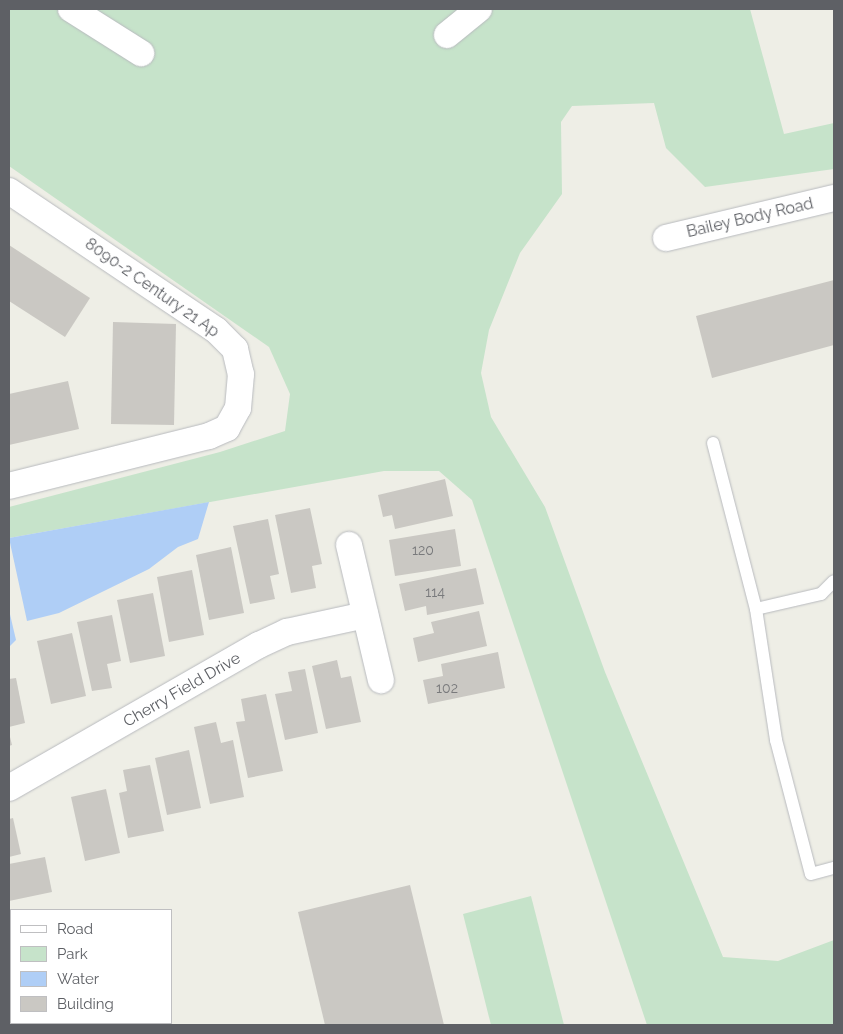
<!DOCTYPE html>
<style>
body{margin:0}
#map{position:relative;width:843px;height:1034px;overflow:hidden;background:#eeeee6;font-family:Raleway,sans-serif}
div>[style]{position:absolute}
.green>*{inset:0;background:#c6e3ca}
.water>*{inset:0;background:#afcef6}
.building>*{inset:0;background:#cac8c3}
.roads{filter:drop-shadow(0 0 1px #b8babe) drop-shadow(0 0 1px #b8babe)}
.service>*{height:12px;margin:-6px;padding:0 6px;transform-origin:6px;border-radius:6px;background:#fff}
.minor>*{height:26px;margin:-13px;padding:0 13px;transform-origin:13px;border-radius:13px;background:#fff}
span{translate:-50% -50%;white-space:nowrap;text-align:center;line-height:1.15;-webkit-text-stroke:4px #fff;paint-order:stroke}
.number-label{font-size:14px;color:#797a7c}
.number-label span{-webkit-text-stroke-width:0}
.street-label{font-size:16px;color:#5e6065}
.frame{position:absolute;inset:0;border:10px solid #5e6065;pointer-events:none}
.legend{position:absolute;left:10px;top:909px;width:162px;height:115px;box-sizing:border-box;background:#fff;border:1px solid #bfbfc1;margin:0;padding:6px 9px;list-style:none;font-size:15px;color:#5e6065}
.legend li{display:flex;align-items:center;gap:10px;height:25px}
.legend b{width:25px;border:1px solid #bfbfc1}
</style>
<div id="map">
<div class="green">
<div style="clip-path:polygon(9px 9px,750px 9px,784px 134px,834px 123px,834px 169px,705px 187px,666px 148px,654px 103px,572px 106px,561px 122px,562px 194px,520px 253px,489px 330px,481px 373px,491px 417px,545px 507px,605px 672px,723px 957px,778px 961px,834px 940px,834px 1024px,647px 1025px,472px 500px,439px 471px,384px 471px,9px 538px,9px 507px,220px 452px,285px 431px,290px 394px,269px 347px,9px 166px)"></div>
<div style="clip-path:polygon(531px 896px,564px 1025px,491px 1025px,463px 914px)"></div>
</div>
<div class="water">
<div style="clip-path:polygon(209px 502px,198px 539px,178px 547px,149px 569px,59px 613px,27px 621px,9px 538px)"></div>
<div style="clip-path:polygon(9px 610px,16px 640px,9px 647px)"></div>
</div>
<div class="building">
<div style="clip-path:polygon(9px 245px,90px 298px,65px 337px,9px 301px)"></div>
<div style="clip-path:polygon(834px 280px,834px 345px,712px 378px,696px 316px)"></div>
<div style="clip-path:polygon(113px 322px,176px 324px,174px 425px,111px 424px)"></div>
<div style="clip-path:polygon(68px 381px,79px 429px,9px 445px,9px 394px)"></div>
<div style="clip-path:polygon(445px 479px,453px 516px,395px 529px,392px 515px,383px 517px,378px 495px)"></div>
<div style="clip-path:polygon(310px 508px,322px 564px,312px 566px,316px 588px,291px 593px,275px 515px)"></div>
<div style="clip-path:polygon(268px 519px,279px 574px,270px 576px,275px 599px,250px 604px,233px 526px)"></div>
<div style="clip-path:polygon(455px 529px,461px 566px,395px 576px,389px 540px)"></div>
<div style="clip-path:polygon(231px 547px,244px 613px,209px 620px,196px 555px)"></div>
<div style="clip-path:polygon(476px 568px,484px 604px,427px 615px,426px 606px,405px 611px,399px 584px)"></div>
<div style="clip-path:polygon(192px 570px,204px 635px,169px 642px,157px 577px)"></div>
<div style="clip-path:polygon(153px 593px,165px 656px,130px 663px,117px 600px)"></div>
<div style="clip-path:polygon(479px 611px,487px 646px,418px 662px,413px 638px,434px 633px,431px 622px)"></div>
<div style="clip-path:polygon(112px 615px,121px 661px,107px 664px,112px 688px,92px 691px,77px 622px)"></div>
<div style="clip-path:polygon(72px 633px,86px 696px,51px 704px,37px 641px)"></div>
<div style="clip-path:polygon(498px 652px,505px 688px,428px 704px,423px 680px,443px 676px,441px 664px)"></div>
<div style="clip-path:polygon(337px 660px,341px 678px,351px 676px,361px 722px,326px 729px,312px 666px)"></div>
<div style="clip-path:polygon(305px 669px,318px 733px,285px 740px,275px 694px,292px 691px,288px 672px)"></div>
<div style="clip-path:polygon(16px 678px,25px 723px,9px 727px,9px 679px)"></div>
<div style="clip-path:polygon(266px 694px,283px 771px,248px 778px,236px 722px,245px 721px,241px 699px)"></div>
<div style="clip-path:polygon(216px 722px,221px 743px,233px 740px,244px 797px,210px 804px,194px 727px)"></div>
<div style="clip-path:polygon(9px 733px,12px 745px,9px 746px)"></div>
<div style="clip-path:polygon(189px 750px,201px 808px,167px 815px,155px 758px)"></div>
<div style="clip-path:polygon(150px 765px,164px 831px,128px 838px,119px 793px,127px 791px,123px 770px)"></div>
<div style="clip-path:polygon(106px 789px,120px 853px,85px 861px,71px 797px)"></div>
<div style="clip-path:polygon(13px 818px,21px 854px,9px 857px,9px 819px)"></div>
<div style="clip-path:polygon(45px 857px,52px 892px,9px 901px,9px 864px)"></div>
<div style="clip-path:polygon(410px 885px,444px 1025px,325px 1025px,298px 912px)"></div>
<div style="clip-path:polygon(11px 982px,11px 1023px,46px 1025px,9px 1025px)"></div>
<div style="clip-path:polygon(53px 1023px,92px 1023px,92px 1025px,54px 1025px)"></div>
</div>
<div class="roads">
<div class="service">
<div style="left:713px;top:443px;width:171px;rotate:75.5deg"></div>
<div style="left:756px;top:609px;width:67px;rotate:-13deg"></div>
<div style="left:821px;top:594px;width:18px;rotate:-45deg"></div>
<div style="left:756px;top:609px;width:133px;rotate:81.3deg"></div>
<div style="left:776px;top:740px;width:138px;rotate:75.4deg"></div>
<div style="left:811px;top:874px;width:24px;rotate:-15deg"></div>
</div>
<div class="minor">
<div style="left:71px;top:9px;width:83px;rotate:32.2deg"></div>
<div style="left:447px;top:35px;width:41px;rotate:-39.1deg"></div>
<div style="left:9px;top:191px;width:249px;rotate:33.9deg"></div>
<div style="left:216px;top:330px;width:27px;rotate:45deg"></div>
<div style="left:235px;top:349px;width:26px;rotate:77deg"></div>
<div style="left:241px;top:374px;width:34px;rotate:95deg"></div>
<div style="left:238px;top:408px;width:23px;rotate:119deg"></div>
<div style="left:227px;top:428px;width:20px;rotate:156deg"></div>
<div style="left:209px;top:436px;width:206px;rotate:166deg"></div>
<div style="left:666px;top:238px;width:173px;rotate:-13.4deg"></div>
<div style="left:349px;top:545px;width:139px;rotate:76.7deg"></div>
<div style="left:9px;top:788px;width:288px;rotate:-29.8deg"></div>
<div style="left:259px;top:645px;width:31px;rotate:-25deg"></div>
<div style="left:287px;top:632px;width:80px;rotate:-12.3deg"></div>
<div style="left:9px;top:939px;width:2px"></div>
<div style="left:149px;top:1023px;width:2px;rotate:90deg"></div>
</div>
</div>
<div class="number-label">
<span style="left:423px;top:550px">120</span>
<span style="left:435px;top:592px">114</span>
<span style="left:447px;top:688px">102</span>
</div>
<div class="street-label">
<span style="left:750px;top:218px;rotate:-13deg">Bailey Body Road</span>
<span style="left:152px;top:288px;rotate:35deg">8090-2 Century 21 Ap</span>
<span style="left:182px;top:690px;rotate:-30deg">Cherry Field Drive</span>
</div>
<div class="frame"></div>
<ul class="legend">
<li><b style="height:6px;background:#fff"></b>Road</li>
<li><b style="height:14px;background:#c6e3ca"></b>Park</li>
<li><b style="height:14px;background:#afcef6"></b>Water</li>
<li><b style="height:14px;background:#cac8c3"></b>Building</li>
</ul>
</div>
